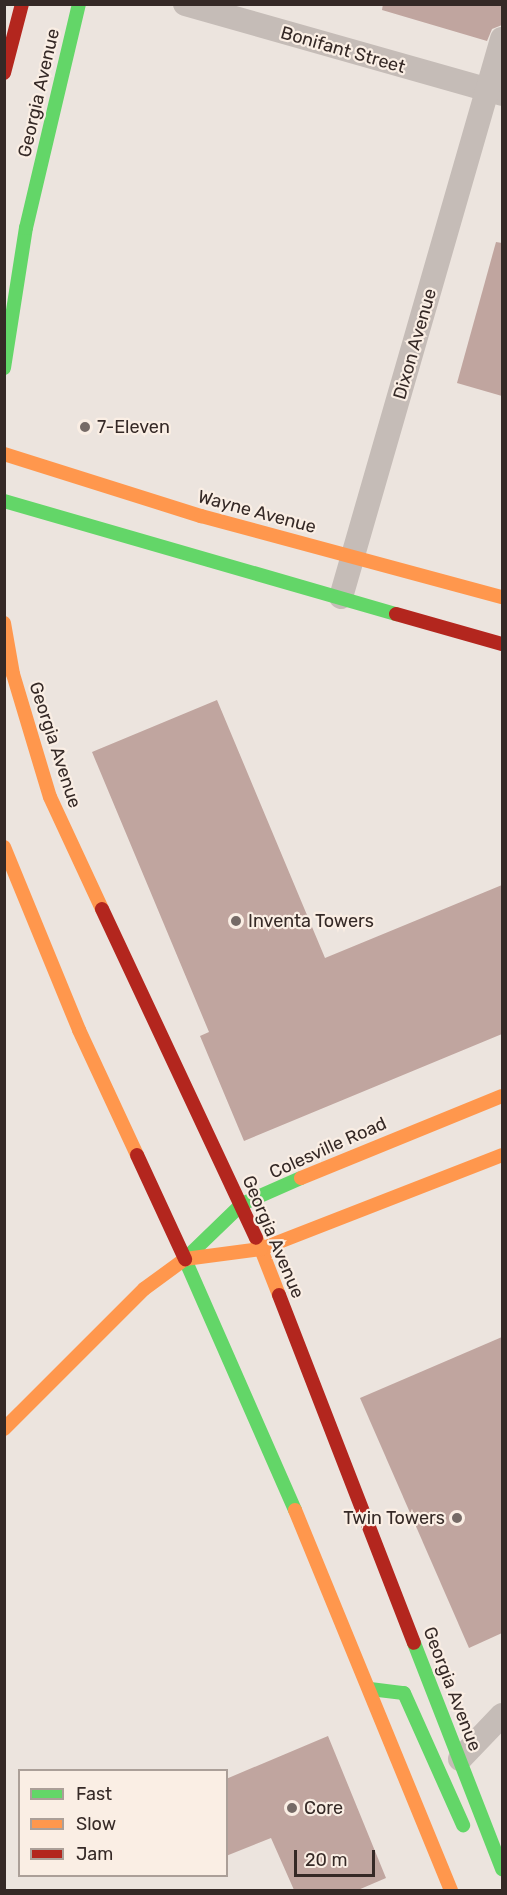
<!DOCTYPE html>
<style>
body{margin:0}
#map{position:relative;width:507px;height:1895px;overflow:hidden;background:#ece4de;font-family:Rubik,sans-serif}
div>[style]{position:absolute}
.building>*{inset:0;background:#c0a59f}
.street>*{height:24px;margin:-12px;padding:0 12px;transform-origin:12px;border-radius:12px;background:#c5bcb7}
.fast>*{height:14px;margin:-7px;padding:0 7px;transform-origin:7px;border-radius:7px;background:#63d668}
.slow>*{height:14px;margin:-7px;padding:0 7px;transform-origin:7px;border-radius:7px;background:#ff974d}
.jam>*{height:14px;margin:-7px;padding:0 7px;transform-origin:7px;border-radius:7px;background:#b3261e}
.dots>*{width:16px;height:16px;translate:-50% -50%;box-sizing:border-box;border:3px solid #faeee4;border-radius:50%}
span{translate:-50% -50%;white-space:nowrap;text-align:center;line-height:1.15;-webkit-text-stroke:4.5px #faeee4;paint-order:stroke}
.street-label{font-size:18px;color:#352926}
.poi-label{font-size:18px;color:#352926}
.left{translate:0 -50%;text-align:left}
.right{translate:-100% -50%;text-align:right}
.frame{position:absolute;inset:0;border:6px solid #352926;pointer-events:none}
.legend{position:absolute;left:18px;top:1769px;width:210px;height:108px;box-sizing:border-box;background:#faeee4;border:2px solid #ab9f98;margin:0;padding:8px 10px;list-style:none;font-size:18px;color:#352926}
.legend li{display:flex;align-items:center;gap:12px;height:30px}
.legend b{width:30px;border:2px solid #ab9f98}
.scale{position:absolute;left:294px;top:1850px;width:81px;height:27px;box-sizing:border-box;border:3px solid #352926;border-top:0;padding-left:8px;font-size:18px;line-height:21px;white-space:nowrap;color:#352926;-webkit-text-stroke:4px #faeee4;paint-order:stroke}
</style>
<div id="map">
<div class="building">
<div style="clip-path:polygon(383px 4px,502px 4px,502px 25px,492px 29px,487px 41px,382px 10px)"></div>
<div style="clip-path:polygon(496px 242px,502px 243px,502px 396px,457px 383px)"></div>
<div style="clip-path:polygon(217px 700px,325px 958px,502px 885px,502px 1034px,244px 1141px,200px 1036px,209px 1032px,92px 752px)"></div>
<div style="clip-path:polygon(502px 1337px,502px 1633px,469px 1648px,360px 1398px)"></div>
<div style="clip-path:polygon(328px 1736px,386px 1878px,358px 1890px,294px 1890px,271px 1838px,226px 1856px,226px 1779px)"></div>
</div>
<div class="street">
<div style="left:185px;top:4px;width:330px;rotate:15.8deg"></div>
<div style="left:341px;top:597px;width:581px;rotate:-73.91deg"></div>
<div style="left:460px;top:1759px;width:61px;rotate:-46.3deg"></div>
</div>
<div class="fast">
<div style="left:4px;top:368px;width:142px;rotate:-81.1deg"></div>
<div style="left:26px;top:228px;width:230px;rotate:-76.7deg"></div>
<div style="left:4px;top:501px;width:408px;rotate:16.1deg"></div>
<div style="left:295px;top:1510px;width:274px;rotate:-113.7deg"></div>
<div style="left:185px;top:1259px;width:79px;rotate:-44deg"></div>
<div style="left:242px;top:1204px;width:64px;rotate:-23.8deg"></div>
<div style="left:414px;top:1643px;width:243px;rotate:68.7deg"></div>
<div style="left:370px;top:1689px;width:34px;rotate:7deg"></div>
<div style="left:404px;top:1693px;width:145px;rotate:65.9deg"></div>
</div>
<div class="slow">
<div style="left:4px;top:454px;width:207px;rotate:17.5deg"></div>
<div style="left:201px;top:516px;width:312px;rotate:15.1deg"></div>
<div style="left:4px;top:623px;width:52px;rotate:80deg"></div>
<div style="left:13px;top:674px;width:128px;rotate:73.3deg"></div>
<div style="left:50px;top:797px;width:123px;rotate:65.1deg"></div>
<div style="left:4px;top:847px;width:198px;rotate:67.7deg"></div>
<div style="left:79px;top:1030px;width:138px;rotate:65.1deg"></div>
<div style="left:301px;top:1178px;width:217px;rotate:-22.2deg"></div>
<div style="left:279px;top:1295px;width:49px;rotate:-111.4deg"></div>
<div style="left:261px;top:1249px;width:259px;rotate:-21.3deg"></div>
<div style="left:4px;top:1429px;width:198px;rotate:-45deg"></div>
<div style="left:144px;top:1289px;width:51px;rotate:-36.2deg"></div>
<div style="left:185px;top:1259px;width:77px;rotate:-7.5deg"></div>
<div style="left:261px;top:1249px;width:12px;rotate:-114deg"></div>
<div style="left:295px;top:1510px;width:411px;rotate:67.7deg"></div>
</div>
<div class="jam">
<div style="left:4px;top:73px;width:71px;rotate:-75.4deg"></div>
<div style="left:396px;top:614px;width:110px;rotate:15.8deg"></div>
<div style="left:102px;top:909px;width:363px;rotate:64.9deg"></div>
<div style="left:137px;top:1155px;width:115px;rotate:65.2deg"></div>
<div style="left:279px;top:1295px;width:373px;rotate:68.8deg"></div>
</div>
<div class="dots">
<div style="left:85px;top:427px;background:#756a66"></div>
<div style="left:236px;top:921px;background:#756a66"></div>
<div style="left:457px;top:1518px;background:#756a66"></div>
<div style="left:292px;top:1808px;background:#756a66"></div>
</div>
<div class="street-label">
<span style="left:343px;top:50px;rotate:16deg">Bonifant Street</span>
<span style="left:39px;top:93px;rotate:-77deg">Georgia Avenue</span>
<span style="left:415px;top:344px;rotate:-74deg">Dixon Avenue</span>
<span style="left:257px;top:512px;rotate:15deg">Wayne Avenue</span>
<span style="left:55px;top:745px;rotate:72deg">Georgia Avenue</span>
<span style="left:328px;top:1148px;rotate:-24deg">Colesville Road</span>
<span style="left:273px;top:1237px;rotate:67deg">Georgia Avenue</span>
<span style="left:452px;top:1689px;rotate:69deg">Georgia Avenue</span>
</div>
<div class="poi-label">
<span class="left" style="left:97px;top:427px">7-Eleven</span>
<span class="left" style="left:248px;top:921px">Inventa Towers</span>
<span class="right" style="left:445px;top:1518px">Twin Towers</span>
<span class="left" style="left:304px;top:1808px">Core</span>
</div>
<div class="frame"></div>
<ul class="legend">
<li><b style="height:8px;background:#63d668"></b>Fast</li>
<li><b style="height:8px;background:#ff974d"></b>Slow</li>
<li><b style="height:8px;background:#b3261e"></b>Jam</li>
</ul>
<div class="scale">20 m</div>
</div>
